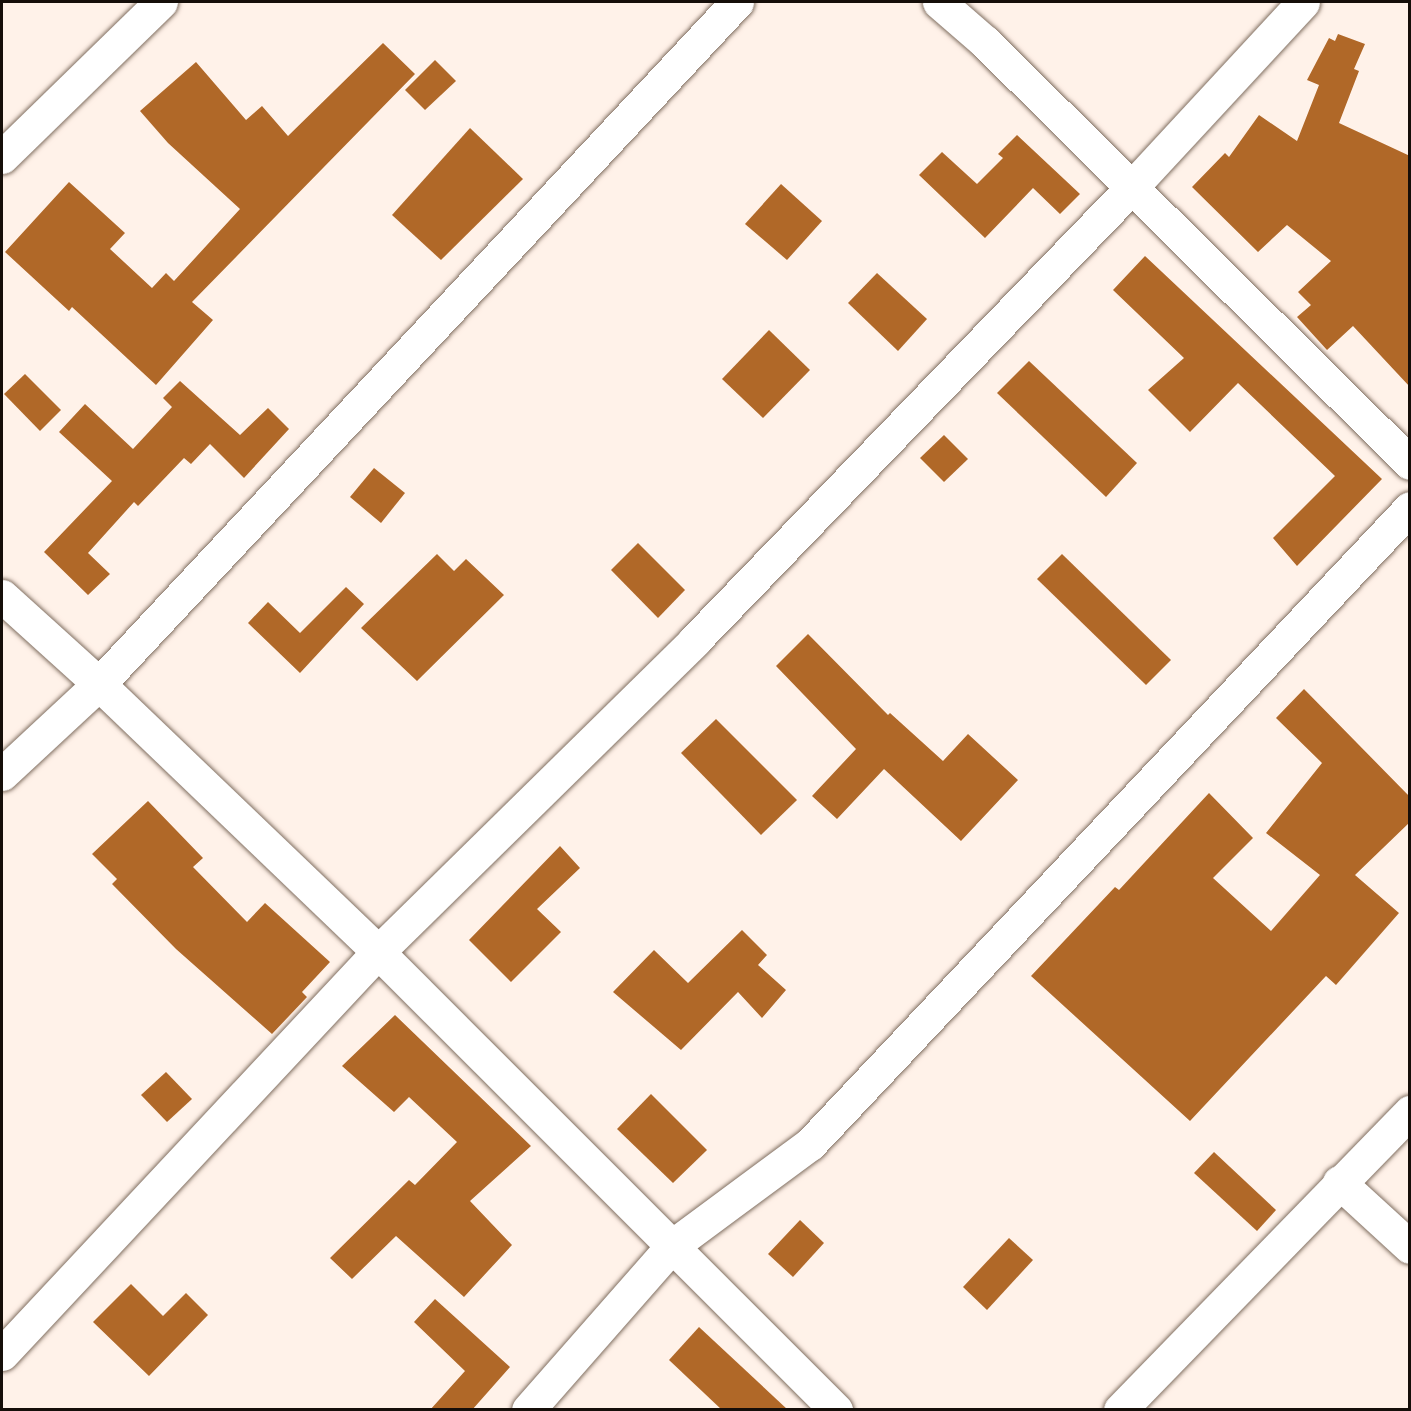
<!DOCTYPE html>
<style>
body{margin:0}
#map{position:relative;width:1411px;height:1411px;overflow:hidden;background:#fff2e9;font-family:"Public Sans",sans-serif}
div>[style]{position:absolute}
.building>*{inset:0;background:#b06828}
.roads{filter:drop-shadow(0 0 2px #816f61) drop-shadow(0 0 2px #816f61)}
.minor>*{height:33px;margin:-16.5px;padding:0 16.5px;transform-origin:16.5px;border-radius:16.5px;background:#fff}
span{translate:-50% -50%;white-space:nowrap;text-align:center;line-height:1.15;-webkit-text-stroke:6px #fff;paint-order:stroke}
.frame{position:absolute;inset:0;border:3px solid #150e09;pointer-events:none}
</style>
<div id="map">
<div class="building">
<div style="clip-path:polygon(1338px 34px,1365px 44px,1354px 69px,1359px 71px,1339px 123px,1410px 156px,1410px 387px,1353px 326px,1327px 350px,1297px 317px,1311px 305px,1298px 292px,1331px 261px,1287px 225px,1258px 252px,1192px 187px,1225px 153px,1229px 157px,1259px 115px,1297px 141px,1319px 85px,1307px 80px,1329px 38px,1335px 41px)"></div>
<div style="clip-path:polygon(383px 43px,415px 74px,192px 302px,213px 320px,156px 385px,72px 307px,69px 311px,5px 252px,69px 182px,125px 233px,110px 249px,152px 288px,166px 273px,174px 281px,240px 209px,168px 143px,140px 111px,196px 62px,246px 120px,262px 106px,288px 136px)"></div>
<div style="clip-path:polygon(435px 60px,456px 81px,425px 110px,405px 90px)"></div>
<div style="clip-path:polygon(470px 128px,523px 179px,441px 260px,392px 215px)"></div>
<div style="clip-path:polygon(1017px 135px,1080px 194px,1060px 214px,1033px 188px,985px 238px,919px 175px,942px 152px,977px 184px,1003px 158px,998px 154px)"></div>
<div style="clip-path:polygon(781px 184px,822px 221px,787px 260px,745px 224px)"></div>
<div style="clip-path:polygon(1145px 256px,1382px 479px,1297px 566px,1273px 538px,1335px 476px,1238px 383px,1190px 432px,1148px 390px,1184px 358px,1113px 290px)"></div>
<div style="clip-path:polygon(877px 273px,927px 319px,898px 351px,848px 303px)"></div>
<div style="clip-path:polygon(769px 330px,810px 370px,763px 418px,722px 379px)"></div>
<div style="clip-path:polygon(1029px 361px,1137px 463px,1106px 497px,997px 393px)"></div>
<div style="clip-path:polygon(25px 374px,61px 410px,40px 431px,4px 394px)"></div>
<div style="clip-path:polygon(180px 381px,240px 435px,268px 408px,289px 429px,244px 478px,210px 444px,191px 464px,184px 458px,138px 506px,134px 502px,88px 553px,110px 574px,88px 595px,44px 552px,112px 481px,59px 432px,85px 404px,133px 449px,172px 407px,163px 398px)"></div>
<div style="clip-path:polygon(944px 435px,968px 459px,944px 482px,920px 458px)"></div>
<div style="clip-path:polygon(374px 468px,405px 493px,381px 523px,350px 497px)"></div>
<div style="clip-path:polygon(638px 543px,685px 590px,658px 618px,611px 570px)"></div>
<div style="clip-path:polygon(437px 554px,454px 571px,466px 559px,504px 595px,417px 681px,361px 628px)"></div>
<div style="clip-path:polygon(1062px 554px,1171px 660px,1146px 685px,1037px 579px)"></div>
<div style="clip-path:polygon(346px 587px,364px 604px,300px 673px,248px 623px,268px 602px,300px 633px)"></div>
<div style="clip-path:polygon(808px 634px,888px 715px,890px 713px,943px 761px,968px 734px,1018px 780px,961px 841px,884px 769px,837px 819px,812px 796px,856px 749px,776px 666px)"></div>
<div style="clip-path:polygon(1304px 689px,1410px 797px,1410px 822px,1355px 875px,1399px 913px,1336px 985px,1326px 976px,1190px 1121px,1031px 976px,1115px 887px,1119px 890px,1209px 793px,1253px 838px,1213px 878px,1271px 931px,1320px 875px,1266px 833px,1322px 763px,1276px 718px)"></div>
<div style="clip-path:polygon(716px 719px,797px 800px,761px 835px,681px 753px)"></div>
<div style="clip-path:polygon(148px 801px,203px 858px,193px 867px,247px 922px,265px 903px,330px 962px,302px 992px,307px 997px,272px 1034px,176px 949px,112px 884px,117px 879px,92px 854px)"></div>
<div style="clip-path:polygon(560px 846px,580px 868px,537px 909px,561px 932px,511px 982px,469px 940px)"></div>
<div style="clip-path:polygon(742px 930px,767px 955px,758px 965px,786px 990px,762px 1018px,738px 992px,681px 1050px,613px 992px,654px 950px,688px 983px)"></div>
<div style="clip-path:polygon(395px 1015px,531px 1146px,470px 1201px,512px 1245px,464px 1297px,396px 1236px,352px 1279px,330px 1258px,409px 1180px,415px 1185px,457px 1142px,409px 1097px,394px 1112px,342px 1066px)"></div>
<div style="clip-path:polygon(166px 1072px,192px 1099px,167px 1122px,141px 1095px)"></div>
<div style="clip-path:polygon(651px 1094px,707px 1150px,673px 1183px,617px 1129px)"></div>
<div style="clip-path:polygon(1214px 1152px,1276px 1210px,1257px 1231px,1194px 1173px)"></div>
<div style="clip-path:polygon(800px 1220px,824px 1243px,793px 1277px,768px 1254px)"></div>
<div style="clip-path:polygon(1009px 1238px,1033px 1260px,987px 1310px,963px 1287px)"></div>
<div style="clip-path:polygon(131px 1284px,163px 1316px,186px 1293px,208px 1315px,149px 1376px,93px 1322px)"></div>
<div style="clip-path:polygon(435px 1299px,510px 1367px,472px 1410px,430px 1410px,465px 1371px,414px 1322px)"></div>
<div style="clip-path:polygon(699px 1327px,788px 1410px,722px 1410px,669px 1360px)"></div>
</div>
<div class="roads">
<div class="minor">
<div style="left:939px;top:2px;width:61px;rotate:41deg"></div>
<div style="left:985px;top:42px;width:598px;rotate:44.73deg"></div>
<div style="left:2px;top:157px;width:222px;rotate:-44.3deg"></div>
<div style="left:2px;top:596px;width:131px;rotate:42.2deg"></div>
<div style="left:99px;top:684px;width:387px;rotate:43.8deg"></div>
<div style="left:378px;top:952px;width:648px;rotate:45deg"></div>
<div style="left:2px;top:774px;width:132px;rotate:-42.9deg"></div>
<div style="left:99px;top:684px;width:934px;rotate:-46.91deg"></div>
<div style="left:1339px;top:1182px;width:96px;rotate:42.5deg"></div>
<div style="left:2px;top:1354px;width:550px;rotate:-46.91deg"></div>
<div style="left:378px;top:952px;width:443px;rotate:-44.5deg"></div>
<div style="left:694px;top:641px;width:629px;rotate:-46.03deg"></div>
<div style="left:1131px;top:188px;width:253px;rotate:-47.2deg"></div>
<div style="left:528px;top:1410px;width:218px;rotate:-48.7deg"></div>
<div style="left:672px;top:1246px;width:172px;rotate:-36.5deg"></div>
<div style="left:810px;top:1144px;width:874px;rotate:-46.67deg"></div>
<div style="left:1120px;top:1410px;width:416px;rotate:-45.8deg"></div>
</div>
</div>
<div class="frame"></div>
</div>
